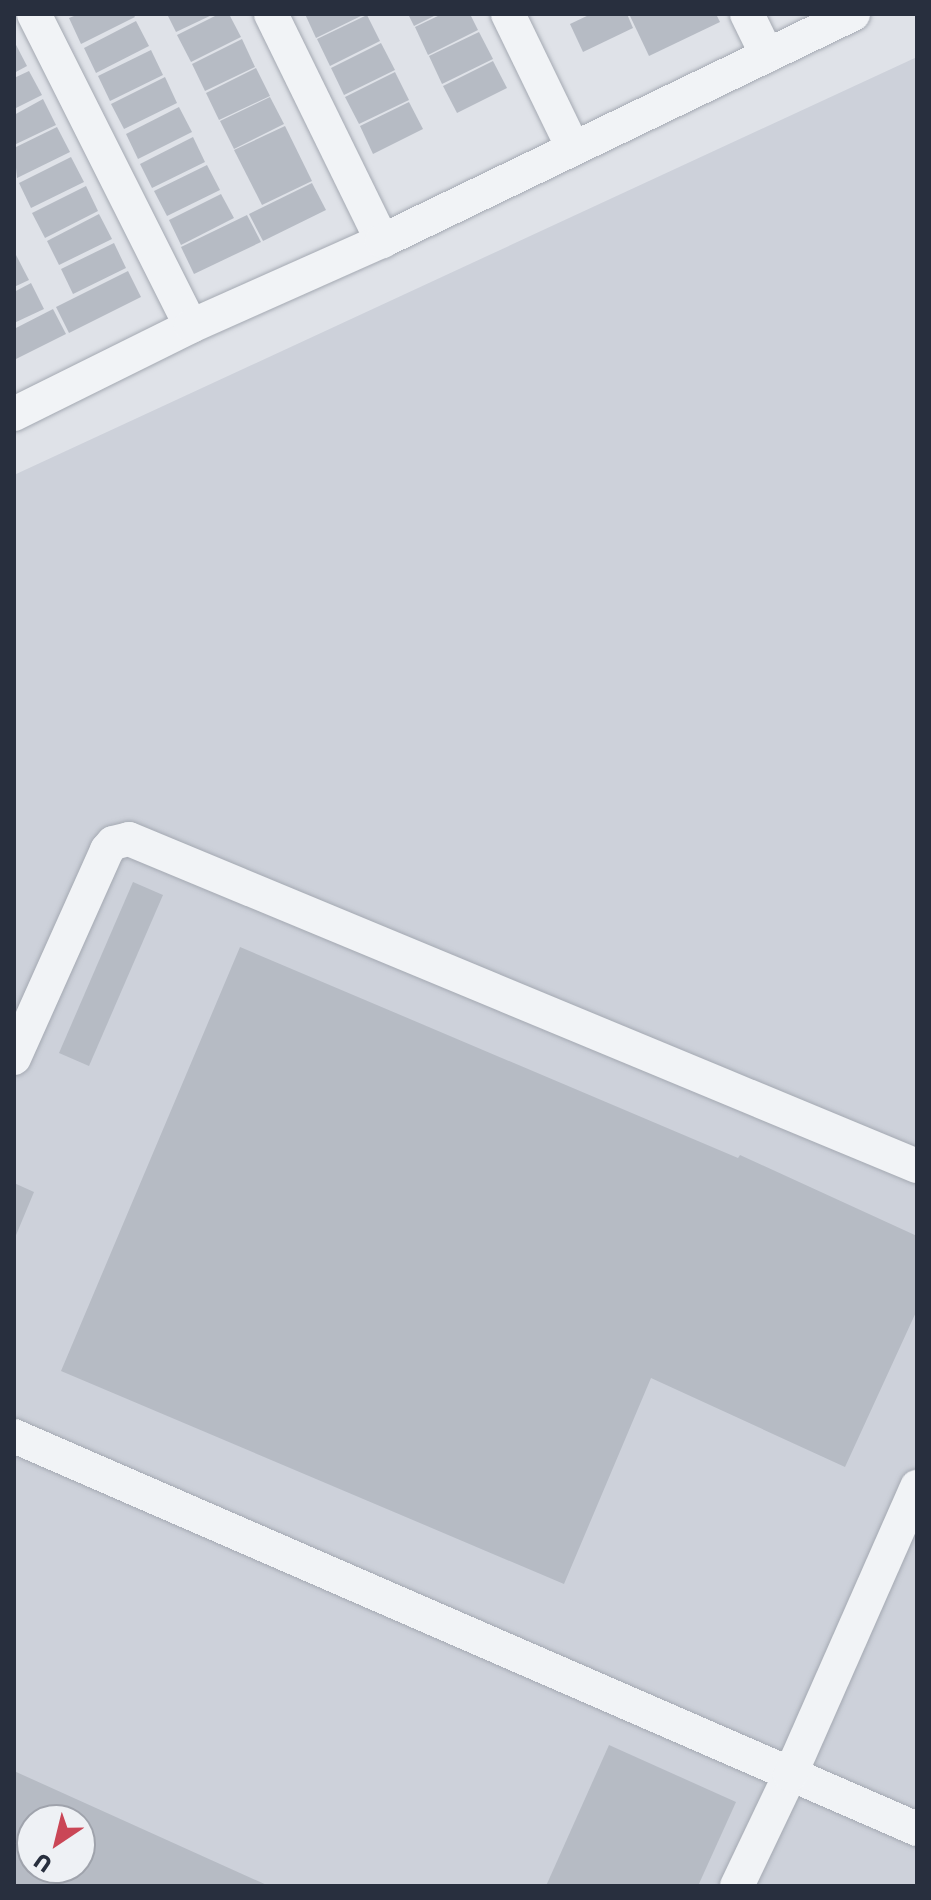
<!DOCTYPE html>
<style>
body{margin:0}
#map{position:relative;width:931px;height:1900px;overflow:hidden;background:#dfe2e8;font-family:Poppins,sans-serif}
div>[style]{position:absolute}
.built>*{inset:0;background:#cdd1da}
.building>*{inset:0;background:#b6bbc4}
.roads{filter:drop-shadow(0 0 2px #a4a9b2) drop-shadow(0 0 2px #a4a9b2)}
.street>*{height:34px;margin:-17px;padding:0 17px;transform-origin:17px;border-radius:17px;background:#f1f3f6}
span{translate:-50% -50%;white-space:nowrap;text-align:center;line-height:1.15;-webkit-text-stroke:8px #eef1f5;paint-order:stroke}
.frame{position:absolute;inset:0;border:16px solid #282f3e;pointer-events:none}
.north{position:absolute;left:16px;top:1804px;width:80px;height:80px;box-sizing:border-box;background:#eef1f5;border:2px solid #9fa3ac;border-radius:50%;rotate:215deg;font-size:22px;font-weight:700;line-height:32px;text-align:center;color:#282f3e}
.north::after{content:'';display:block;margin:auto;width:28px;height:36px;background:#ca4656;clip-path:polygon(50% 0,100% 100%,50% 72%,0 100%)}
</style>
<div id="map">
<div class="built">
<div style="clip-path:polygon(evenodd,917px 57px,917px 1886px,14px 1886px,14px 475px,917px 57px,32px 1820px,80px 1820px,80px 1868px,32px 1868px,32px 1820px)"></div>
</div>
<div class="building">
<div style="clip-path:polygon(79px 14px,133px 14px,135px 17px,81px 44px,69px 18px)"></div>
<div style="clip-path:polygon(167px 14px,214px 14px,176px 32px)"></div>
<div style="clip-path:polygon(219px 14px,229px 14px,241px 37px,191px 62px,177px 35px)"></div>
<div style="clip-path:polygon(305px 14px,365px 14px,316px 38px)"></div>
<div style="clip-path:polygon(408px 14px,438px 14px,414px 26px)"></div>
<div style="clip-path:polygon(442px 14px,470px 14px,478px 30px,428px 55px,415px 27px)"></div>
<div style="clip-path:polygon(591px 14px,627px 14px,633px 28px,583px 52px,570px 24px)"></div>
<div style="clip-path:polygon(635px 14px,716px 14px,720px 22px,649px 56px,630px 16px)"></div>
<div style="clip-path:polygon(367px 15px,380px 41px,330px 66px,317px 39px)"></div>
<div style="clip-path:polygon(136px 21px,149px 46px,96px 73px,84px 48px)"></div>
<div style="clip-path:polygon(479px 32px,493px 59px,442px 84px,429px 56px)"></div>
<div style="clip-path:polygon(242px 39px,255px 67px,205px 91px,192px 64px)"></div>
<div style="clip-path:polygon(14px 41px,27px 66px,14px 73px)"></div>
<div style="clip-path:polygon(381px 43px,395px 70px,344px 95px,331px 68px)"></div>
<div style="clip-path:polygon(151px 50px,163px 75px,110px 101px,98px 76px)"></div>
<div style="clip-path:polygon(493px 61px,507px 88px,457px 113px,443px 86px)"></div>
<div style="clip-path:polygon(256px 68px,270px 96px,219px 120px,206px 93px)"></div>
<div style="clip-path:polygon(29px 71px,42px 95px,14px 109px,14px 78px)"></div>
<div style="clip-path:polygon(395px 72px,409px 100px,359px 124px,345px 97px)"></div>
<div style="clip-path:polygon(165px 77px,177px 103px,124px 129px,111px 104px)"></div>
<div style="clip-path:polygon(270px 97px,284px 124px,234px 149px,220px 121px)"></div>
<div style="clip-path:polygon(43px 99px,56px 125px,14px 145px,14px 115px)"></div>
<div style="clip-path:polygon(409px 102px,423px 129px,373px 154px,360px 126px)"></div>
<div style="clip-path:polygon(179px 107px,192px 132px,138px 159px,126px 134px)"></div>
<div style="clip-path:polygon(285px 126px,312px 181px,262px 205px,234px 150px)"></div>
<div style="clip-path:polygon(57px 127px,70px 152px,17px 178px,14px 148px)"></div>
<div style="clip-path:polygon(193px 137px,205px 162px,152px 188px,140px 164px)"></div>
<div style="clip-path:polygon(71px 157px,84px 182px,31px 208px,19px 183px)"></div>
<div style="clip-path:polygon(207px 165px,220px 190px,167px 216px,154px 191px)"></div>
<div style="clip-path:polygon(312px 183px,326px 210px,263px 241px,249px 214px)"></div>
<div style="clip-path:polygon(86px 186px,98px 211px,45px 238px,32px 213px)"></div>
<div style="clip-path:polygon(221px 194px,234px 218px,181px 245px,169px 220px)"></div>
<div style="clip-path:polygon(99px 214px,112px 239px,59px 265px,47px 241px)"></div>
<div style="clip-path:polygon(247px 215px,261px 242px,194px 274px,181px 247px)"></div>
<div style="clip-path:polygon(114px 243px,126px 268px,73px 294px,61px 269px)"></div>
<div style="clip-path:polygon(16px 255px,29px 280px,14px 287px,14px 256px)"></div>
<div style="clip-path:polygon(128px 271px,141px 297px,69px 333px,56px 307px)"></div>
<div style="clip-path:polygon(31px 283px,44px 309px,14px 323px,14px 292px)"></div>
<div style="clip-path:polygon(53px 309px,66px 334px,14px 360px,14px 329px)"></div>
<div style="clip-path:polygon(133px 882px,163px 895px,89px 1066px,59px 1053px)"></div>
<div style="clip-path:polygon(240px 947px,738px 1158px,740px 1155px,917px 1236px,917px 1310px,845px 1467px,651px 1378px,564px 1584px,61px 1371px)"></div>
<div style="clip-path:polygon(14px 1183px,34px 1192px,14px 1240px)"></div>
<div style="clip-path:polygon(609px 1745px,736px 1802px,698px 1886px,546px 1886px)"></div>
<div style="clip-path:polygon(evenodd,14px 1771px,269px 1886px,14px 1886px,14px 1771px,32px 1820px,80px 1820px,80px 1868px,32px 1868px,32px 1820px)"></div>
</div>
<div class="roads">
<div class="street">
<div style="left:34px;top:14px;width:349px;rotate:63.3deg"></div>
<div style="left:271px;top:14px;width:253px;rotate:63.9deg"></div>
<div style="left:508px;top:14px;width:149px;rotate:64.1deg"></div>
<div style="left:747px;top:14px;width:46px;rotate:64deg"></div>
<div style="left:14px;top:414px;width:198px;rotate:-26.4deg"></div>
<div style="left:191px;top:326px;width:209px;rotate:-24deg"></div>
<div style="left:382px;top:241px;width:523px;rotate:-25.73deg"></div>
<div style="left:14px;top:1058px;width:228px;rotate:-65.9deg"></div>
<div style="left:107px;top:850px;width:9px;rotate:-49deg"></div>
<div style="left:113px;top:843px;width:16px;rotate:-14deg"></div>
<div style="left:129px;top:839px;width:853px;rotate:22.54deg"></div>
<div style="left:14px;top:1436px;width:985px;rotate:23.52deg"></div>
<div style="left:737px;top:1886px;width:123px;rotate:-64.5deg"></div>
<div style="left:790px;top:1775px;width:315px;rotate:-66.2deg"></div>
</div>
</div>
<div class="frame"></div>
<div class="north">U</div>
</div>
